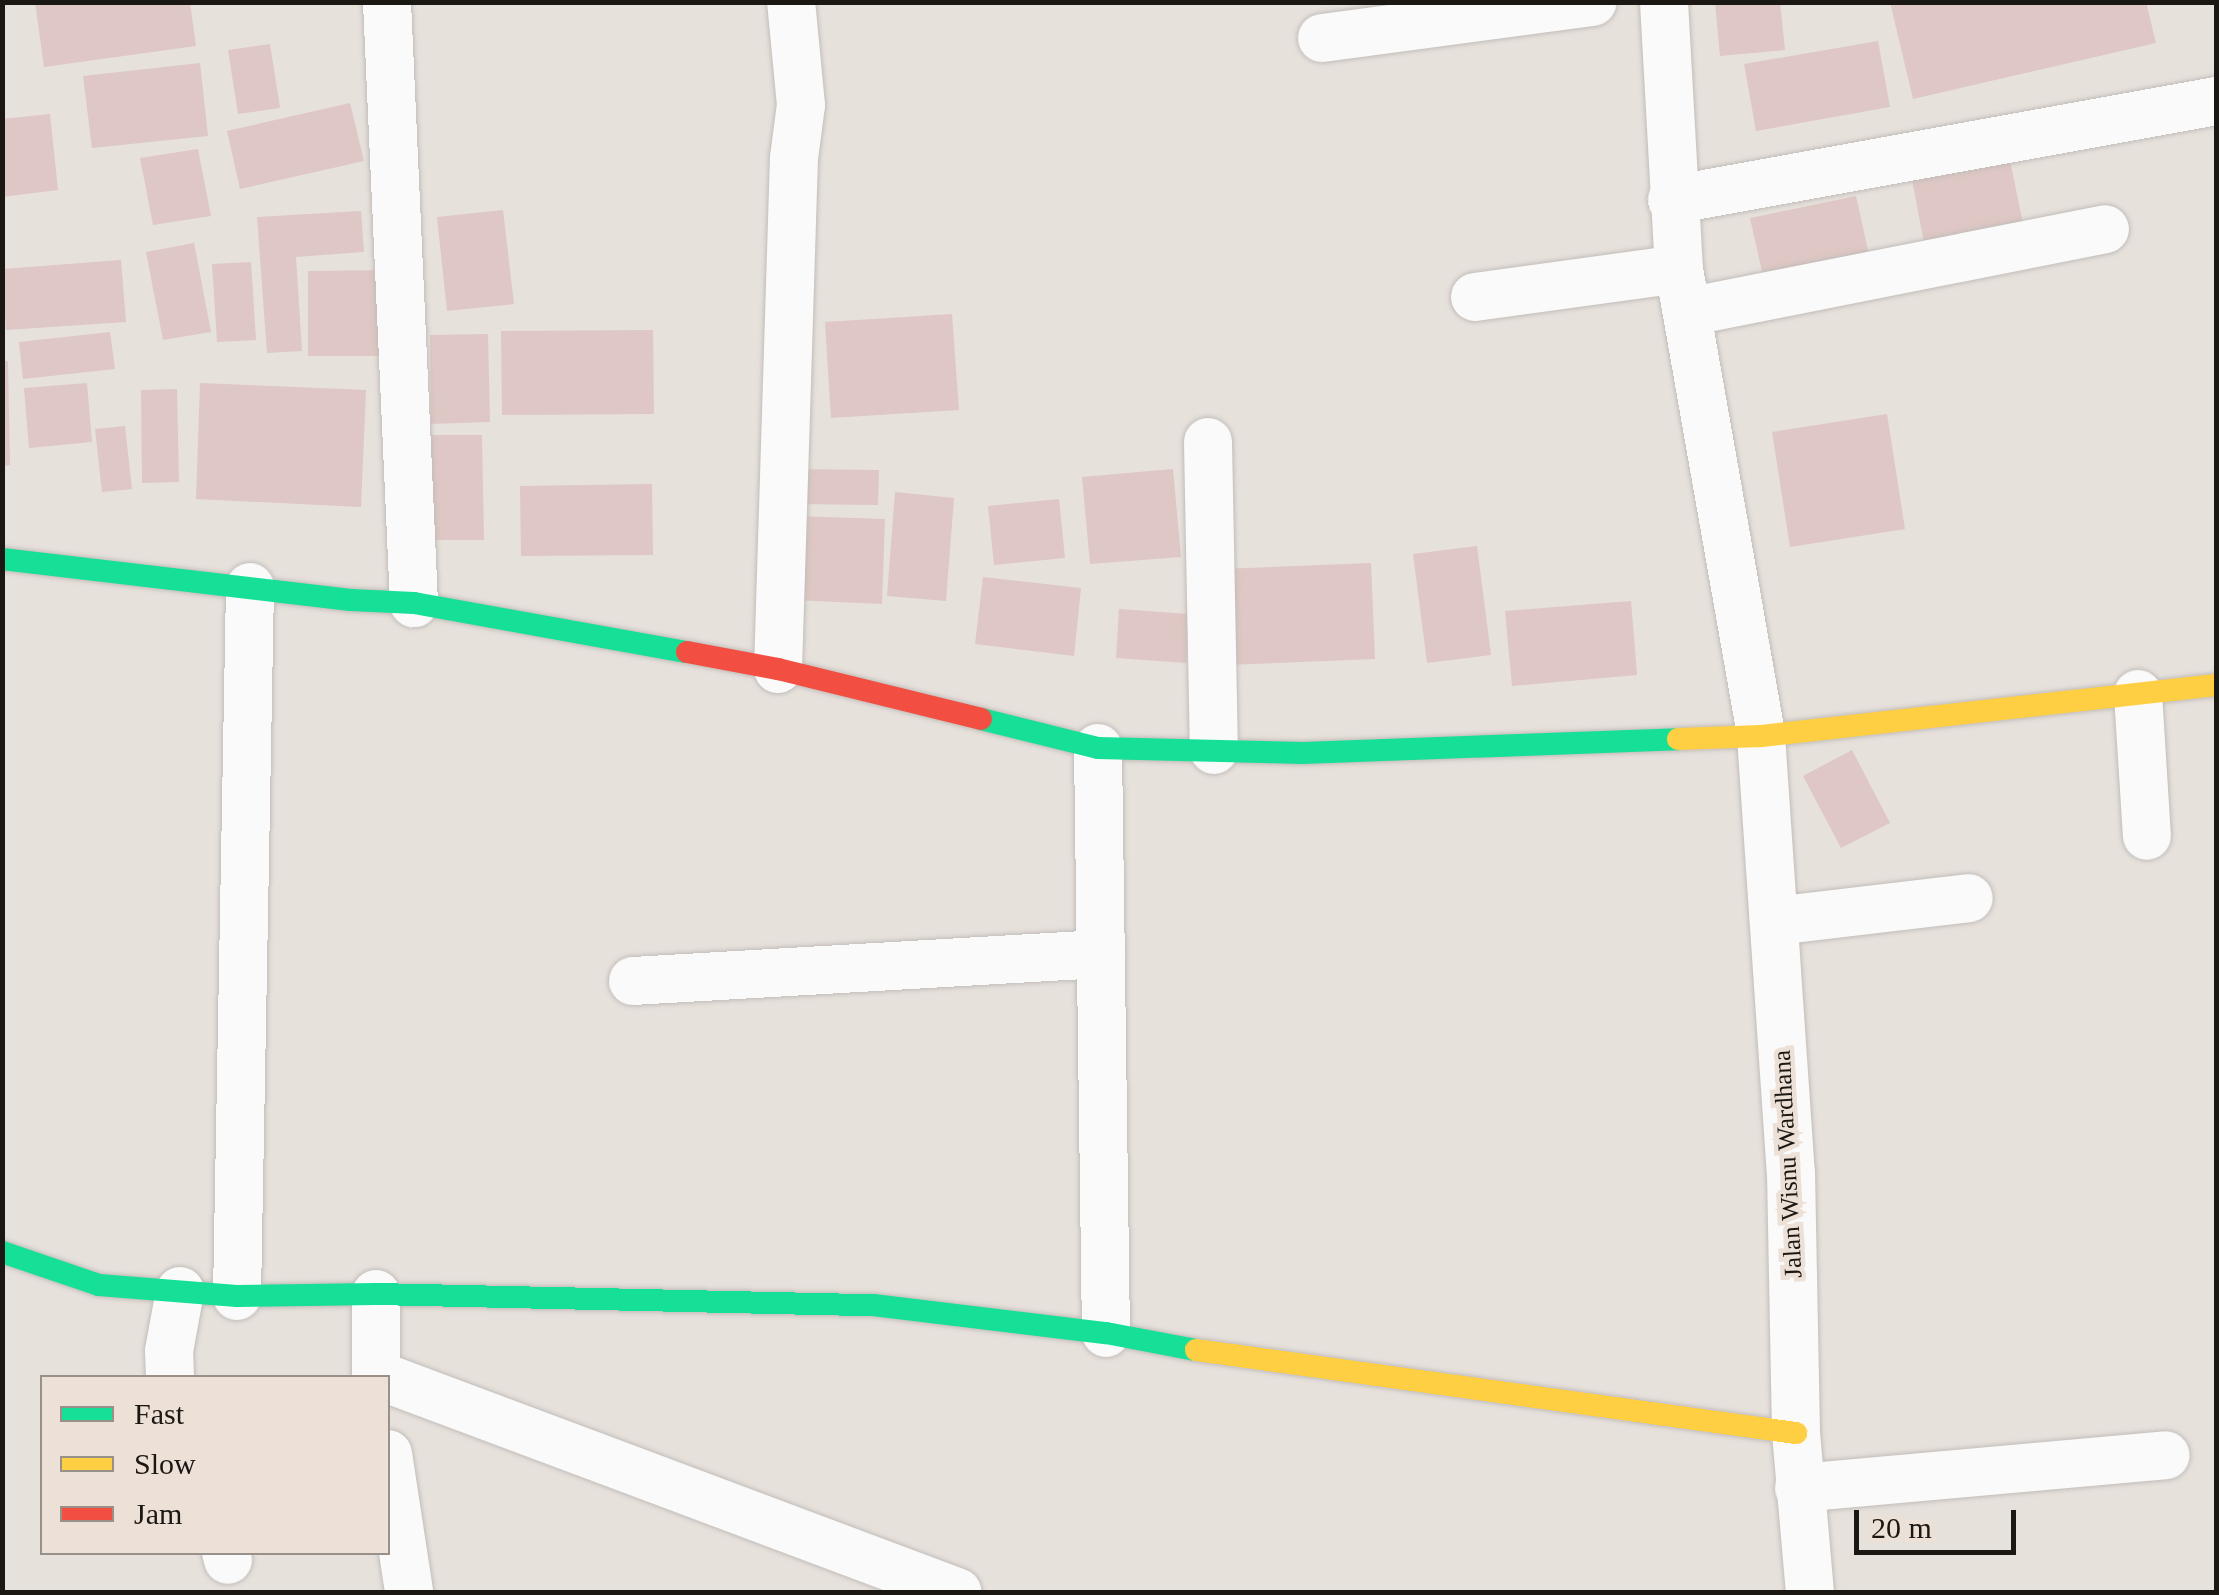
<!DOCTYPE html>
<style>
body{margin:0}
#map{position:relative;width:2219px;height:1595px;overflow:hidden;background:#e7e1dc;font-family:Georgia,serif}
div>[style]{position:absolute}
.building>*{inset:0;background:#dec7c4}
.roads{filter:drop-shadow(0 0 2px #c2bdb9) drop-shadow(0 0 2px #c2bdb9)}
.street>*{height:48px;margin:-24px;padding:0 24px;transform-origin:24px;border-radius:24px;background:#fbfafa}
.fast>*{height:22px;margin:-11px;padding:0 11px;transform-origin:11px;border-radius:11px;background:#16e098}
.slow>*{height:22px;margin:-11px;padding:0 11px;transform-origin:11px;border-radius:11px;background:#ffcf43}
.jam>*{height:22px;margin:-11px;padding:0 11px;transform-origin:11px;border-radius:11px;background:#f24e42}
span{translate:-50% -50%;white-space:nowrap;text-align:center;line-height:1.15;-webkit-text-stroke:9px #ece0d7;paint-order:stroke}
.street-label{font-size:25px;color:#1b1713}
.frame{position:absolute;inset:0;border:5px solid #1b1713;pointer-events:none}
.legend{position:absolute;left:40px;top:1375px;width:350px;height:180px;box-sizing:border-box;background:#ece0d7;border:2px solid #989089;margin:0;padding:12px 18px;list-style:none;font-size:30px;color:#1b1713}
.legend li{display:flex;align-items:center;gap:20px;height:50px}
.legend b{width:50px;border:2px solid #989089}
.scale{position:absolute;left:1854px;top:1510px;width:162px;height:45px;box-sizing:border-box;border:5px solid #1b1713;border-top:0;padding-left:12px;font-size:30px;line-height:35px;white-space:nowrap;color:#1b1713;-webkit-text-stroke:8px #ece0d7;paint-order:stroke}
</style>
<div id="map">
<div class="building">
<div style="clip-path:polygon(35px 2px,190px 2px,196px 46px,44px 67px)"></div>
<div style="clip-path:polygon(1715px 2px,1780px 2px,1785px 50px,1720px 56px)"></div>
<div style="clip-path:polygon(1890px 2px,2146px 2px,2156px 43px,1913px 99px)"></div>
<div style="clip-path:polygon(1878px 41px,1890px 107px,1756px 131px,1744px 64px)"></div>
<div style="clip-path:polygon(270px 44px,280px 108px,238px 114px,228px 50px)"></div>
<div style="clip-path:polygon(200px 63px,208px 136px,92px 148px,83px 76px)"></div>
<div style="clip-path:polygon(350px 103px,364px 161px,240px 189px,227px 131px)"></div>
<div style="clip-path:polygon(50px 114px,58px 190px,2px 197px,2px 119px)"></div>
<div style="clip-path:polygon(198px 149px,211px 216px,153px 225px,140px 158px)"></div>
<div style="clip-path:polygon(2009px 155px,2024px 229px,1925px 248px,1911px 174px)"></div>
<div style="clip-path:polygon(1856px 196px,1871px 264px,1765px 285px,1750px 218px)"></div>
<div style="clip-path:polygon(503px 210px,514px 304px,447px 311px,437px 217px)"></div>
<div style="clip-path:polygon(361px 211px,364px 252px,296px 257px,302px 351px,267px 353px,257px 217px)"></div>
<div style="clip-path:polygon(194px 243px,211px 332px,163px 340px,146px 252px)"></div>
<div style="clip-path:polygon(121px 260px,126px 322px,6px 330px,2px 269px)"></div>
<div style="clip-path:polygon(251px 262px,256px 340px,217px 342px,212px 264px)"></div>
<div style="clip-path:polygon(391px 270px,390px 356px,308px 356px,308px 271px)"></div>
<div style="clip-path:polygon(952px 314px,959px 410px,831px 418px,825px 322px)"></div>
<div style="clip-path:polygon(653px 330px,654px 414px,502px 415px,501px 331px)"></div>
<div style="clip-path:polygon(110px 332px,115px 369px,23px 379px,19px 342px)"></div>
<div style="clip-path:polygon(488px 334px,490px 422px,431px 424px,430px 335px)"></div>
<div style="clip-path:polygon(2px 361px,8px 361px,10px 465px,2px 466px)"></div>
<div style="clip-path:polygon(87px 383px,92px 442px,29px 448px,24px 388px)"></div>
<div style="clip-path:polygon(200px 383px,366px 390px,361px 507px,196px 499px)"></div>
<div style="clip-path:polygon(177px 389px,179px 482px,142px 483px,141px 390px)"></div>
<div style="clip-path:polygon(1887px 414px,1905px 529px,1790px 547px,1772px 432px)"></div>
<div style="clip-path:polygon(125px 426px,132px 489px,102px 492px,95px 429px)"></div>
<div style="clip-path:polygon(418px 435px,482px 435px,484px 540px,421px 540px)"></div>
<div style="clip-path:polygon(795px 469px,879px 470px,878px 505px,795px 504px)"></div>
<div style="clip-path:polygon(1173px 469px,1181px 557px,1090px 564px,1082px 477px)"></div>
<div style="clip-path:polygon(652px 484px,653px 555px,521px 556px,520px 486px)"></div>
<div style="clip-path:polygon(895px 492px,954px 498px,946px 601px,887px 596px)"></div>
<div style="clip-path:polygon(1059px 499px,1065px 558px,994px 565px,988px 506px)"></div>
<div style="clip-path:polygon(793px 516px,885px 519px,882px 604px,791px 600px)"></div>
<div style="clip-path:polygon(1477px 546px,1491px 655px,1427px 663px,1413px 554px)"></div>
<div style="clip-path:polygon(1371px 563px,1375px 659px,1227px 665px,1222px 569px)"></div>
<div style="clip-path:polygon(983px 577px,1081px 588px,1074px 656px,975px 644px)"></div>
<div style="clip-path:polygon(1631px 601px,1637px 675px,1512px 686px,1505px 611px)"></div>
<div style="clip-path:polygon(1119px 609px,1189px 614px,1186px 663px,1116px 658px)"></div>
<div style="clip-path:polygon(1852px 750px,1890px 823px,1841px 848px,1803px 776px)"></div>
</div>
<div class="roads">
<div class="street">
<div style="left:387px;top:2px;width:602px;rotate:87.43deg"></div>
<div style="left:1664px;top:2px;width:267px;rotate:86.8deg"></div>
<div style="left:1679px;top:269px;width:474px;rotate:80deg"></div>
<div style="left:1761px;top:736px;width:437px;rotate:86.1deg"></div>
<div style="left:1791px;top:1172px;width:261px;rotate:88.9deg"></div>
<div style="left:1796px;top:1433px;width:160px;rotate:85deg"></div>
<div style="left:1322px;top:38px;width:273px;rotate:-7.6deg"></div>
<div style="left:1672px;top:200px;width:553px;rotate:-10.31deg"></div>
<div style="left:1475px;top:297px;width:206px;rotate:-7.8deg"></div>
<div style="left:1687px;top:312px;width:426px;rotate:-11.2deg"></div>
<div style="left:1208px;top:442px;width:308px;rotate:88.9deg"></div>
<div style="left:778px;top:669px;width:511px;rotate:-88.21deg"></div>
<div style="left:794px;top:158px;width:53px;rotate:-82.5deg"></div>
<div style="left:801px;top:105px;width:103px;rotate:-95.5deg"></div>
<div style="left:2138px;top:694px;width:142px;rotate:86.4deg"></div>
<div style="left:1098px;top:748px;width:585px;rotate:89.22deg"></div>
<div style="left:1774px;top:921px;width:196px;rotate:-6.7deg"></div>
<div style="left:633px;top:981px;width:469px;rotate:-3.3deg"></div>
<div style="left:237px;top:1296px;width:709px;rotate:-88.95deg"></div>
<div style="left:170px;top:1378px;width:27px;rotate:-92deg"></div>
<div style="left:169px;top:1351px;width:61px;rotate:-79.6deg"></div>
<div style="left:376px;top:1378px;width:84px;rotate:-90deg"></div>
<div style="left:388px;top:1379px;width:608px;rotate:20.52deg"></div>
<div style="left:388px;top:1454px;width:140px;rotate:81.3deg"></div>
<div style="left:1799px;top:1488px;width:368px;rotate:-5.1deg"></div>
<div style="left:226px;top:1552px;width:8px;rotate:76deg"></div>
</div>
<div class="fast">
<div style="left:2px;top:559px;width:351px;rotate:6.7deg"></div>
<div style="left:351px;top:600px;width:63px;rotate:2.7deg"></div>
<div style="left:414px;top:603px;width:277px;rotate:10.2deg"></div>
<div style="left:981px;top:719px;width:121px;rotate:13.9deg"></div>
<div style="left:1098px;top:748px;width:205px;rotate:1.4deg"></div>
<div style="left:1303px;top:753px;width:375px;rotate:-2.1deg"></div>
<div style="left:2px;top:1252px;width:102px;rotate:18.8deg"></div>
<div style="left:99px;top:1285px;width:138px;rotate:4.6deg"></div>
<div style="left:237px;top:1296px;width:139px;rotate:-0.8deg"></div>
<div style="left:376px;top:1294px;width:497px;rotate:1.3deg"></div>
<div style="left:873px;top:1305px;width:235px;rotate:6.9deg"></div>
<div style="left:1106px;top:1333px;width:92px;rotate:10.7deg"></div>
</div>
<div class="slow">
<div style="left:1678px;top:739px;width:83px;rotate:-2.1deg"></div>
<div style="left:1761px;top:736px;width:458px;rotate:-6.4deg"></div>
<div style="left:1196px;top:1350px;width:606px;rotate:7.88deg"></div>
</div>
<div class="jam">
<div style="left:687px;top:652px;width:93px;rotate:10.6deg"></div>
<div style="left:778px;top:669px;width:209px;rotate:13.8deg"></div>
</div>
</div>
<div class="street-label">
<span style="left:1788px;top:1164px;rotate:-93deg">Jalan Wisnu Wardhana</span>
</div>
<div class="frame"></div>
<ul class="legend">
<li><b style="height:12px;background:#16e098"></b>Fast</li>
<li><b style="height:12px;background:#ffcf43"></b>Slow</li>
<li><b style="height:12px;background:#f24e42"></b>Jam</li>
</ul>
<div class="scale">20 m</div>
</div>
